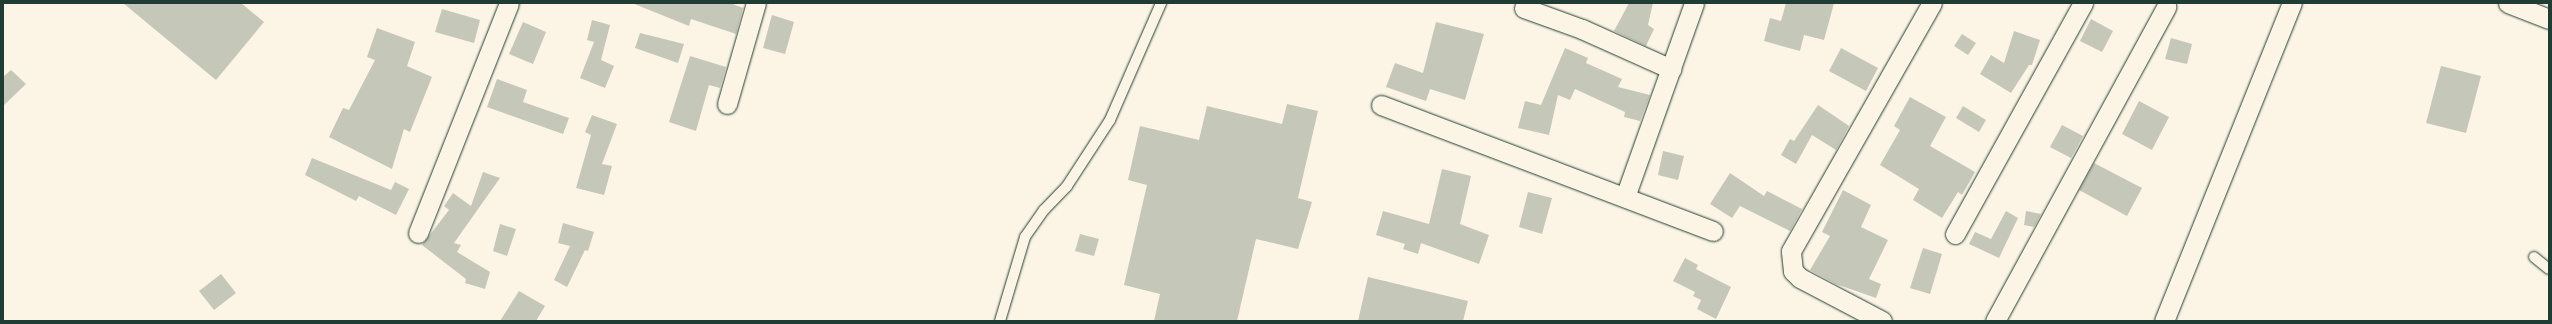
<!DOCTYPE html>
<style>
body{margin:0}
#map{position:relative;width:2552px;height:324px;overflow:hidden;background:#fcf5e5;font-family:Delius,sans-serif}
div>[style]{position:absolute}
.building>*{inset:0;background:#c5c7b9}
.roads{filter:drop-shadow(0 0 1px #1f3d34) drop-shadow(0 0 1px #1f3d34)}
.lane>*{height:10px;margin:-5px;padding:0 5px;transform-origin:5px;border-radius:5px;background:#fcf5e5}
.street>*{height:19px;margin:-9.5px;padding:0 9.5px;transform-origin:9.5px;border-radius:9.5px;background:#fcf5e5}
span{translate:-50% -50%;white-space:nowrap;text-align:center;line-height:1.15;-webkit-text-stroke:3.5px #fcf5e5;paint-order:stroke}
.frame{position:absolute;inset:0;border:4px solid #1f3d34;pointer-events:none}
</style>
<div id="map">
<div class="building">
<div style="clip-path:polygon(123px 3px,241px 3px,264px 22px,216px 80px)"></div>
<div style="clip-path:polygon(632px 3px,730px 3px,743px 8px,736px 34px,691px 19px,689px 26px)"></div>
<div style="clip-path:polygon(1629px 3px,1653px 3px,1648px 25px,1654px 29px,1646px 46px,1614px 31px)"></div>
<div style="clip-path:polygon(1786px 3px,1834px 3px,1824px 40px,1804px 35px,1800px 51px,1764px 41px,1770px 18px,1781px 21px)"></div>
<div style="clip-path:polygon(442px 9px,480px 20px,474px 43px,435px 32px)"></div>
<div style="clip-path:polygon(772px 15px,794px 22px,785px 54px,763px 48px)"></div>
<div style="clip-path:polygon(2091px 19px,2113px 31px,2102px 52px,2080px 41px)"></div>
<div style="clip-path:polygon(592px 20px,610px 25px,601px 60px,614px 66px,605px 88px,580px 78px,594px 42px,587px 40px)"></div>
<div style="clip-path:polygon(523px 22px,546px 32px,533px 64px,509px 54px)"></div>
<div style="clip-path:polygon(1436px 22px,1484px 34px,1465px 100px,1430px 89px,1426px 101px,1386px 87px,1395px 63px,1423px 73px)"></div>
<div style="clip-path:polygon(377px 28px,415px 42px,407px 66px,432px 77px,410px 132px,404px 129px,392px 169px,329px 137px,343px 108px,349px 110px,375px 60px,367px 57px)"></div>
<div style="clip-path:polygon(2014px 31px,2040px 40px,2032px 65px,2029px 65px,2011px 93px,1980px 74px,1991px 55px,2004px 63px)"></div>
<div style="clip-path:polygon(640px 33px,684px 44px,678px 63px,635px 48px)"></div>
<div style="clip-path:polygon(1962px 34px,1976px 43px,1968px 55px,1954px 46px)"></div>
<div style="clip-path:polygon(2171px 38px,2192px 44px,2187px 64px,2165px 59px)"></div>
<div style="clip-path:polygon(1565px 48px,1588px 58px,1586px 63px,1622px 79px,1618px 87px,1650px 95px,1640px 121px,1624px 117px,1625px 112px,1575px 89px,1570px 100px,1558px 95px,1549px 135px,1518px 128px,1525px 101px,1541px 105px)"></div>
<div style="clip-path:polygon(1841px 48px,1878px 68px,1866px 91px,1829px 71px)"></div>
<div style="clip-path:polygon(690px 56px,726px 67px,720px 88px,709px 85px,696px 131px,669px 122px)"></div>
<div style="clip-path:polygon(2441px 66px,2481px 76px,2466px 133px,2426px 123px)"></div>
<div style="clip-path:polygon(11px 70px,26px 84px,3px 106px,3px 77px)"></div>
<div style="clip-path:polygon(497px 79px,527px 90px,523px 102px,569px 118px,563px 134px,487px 107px)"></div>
<div style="clip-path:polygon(1910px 97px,1946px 117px,1930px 146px,1975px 172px,1962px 195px,1958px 192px,1942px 218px,1913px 200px,1919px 189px,1880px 165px,1900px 130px,1894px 126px)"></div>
<div style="clip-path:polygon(2139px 101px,2169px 117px,2152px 150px,2122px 134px)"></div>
<div style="clip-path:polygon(1287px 104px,1318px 111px,1298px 198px,1312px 202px,1298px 249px,1256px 239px,1237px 321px,1154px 321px,1160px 294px,1124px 285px,1147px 185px,1128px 180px,1140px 126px,1199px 140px,1207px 106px,1282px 124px)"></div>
<div style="clip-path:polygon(1818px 105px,1849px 126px,1836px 150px,1812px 135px,1796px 164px,1781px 155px,1790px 139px,1794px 141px)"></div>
<div style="clip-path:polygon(1963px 106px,1986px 120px,1979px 132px,1956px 118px)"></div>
<div style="clip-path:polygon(592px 115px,617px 124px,602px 164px,612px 166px,604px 195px,576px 188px,591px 135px,585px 132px)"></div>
<div style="clip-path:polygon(2062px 125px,2083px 136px,2071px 158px,2050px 147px)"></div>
<div style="clip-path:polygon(1663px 151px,1684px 156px,1678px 180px,1658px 175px)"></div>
<div style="clip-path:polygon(312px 158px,391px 190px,395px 182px,409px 189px,396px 215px,359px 196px,356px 201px,305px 175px)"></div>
<div style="clip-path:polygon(2094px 163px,2142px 188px,2127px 216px,2079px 190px)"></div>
<div style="clip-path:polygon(1442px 169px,1471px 176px,1460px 224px,1489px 235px,1479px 264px,1421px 243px,1418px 254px,1403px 249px,1405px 244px,1376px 235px,1383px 211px,1429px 224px)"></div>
<div style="clip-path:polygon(483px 172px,500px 178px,454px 243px,461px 245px,457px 252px,490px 272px,485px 289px,465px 283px,466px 279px,422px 245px,449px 210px,444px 206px,453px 193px,471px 206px)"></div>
<div style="clip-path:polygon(1730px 173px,1764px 196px,1767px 191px,1802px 209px,1790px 231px,1740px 206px,1732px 218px,1710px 204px)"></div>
<div style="clip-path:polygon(1843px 190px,1871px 205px,1861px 227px,1888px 240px,1869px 279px,1881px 284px,1876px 298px,1836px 284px,1810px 270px,1830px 236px,1822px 232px)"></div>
<div style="clip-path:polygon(1528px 192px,1552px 198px,1542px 234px,1519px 227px)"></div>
<div style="clip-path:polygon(2006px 211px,2018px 218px,1999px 258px,1969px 244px,1975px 232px,1991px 239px)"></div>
<div style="clip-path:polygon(2026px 211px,2041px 214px,2034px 227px,2024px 225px)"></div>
<div style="clip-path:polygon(563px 223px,594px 232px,588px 251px,585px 250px,567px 287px,554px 280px,570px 246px,558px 243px)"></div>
<div style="clip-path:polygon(500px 224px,516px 229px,507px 256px,493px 251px)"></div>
<div style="clip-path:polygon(1080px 234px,1099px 239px,1094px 256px,1075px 251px)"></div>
<div style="clip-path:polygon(1923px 248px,1942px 254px,1930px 294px,1910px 288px)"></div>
<div style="clip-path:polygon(1685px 258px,1698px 265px,1696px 269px,1731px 287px,1716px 319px,1697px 309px,1701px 300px,1693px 296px,1695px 292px,1673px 281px)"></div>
<div style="clip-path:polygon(221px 274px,236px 293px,214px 310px,199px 291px)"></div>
<div style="clip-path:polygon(1368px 277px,1468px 301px,1463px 321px,1358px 321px)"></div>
<div style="clip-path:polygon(519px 291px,545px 306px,536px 321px,500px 321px)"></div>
</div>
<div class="roads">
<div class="lane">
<div style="left:2534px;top:257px;width:19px;rotate:39deg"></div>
<div style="left:1000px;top:321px;width:88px;rotate:-73.4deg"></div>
<div style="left:1025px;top:237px;width:33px;rotate:-55deg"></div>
<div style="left:1044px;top:210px;width:33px;rotate:-46deg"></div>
<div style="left:1067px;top:186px;width:79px;rotate:-56.9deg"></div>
<div style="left:1110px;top:120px;width:128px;rotate:-66.4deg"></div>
</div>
<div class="street">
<div style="left:2508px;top:3px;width:44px;rotate:21.3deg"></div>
<div style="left:1524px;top:8px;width:62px;rotate:19.9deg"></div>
<div style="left:1582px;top:29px;width:98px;rotate:24.2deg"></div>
<div style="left:727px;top:104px;width:105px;rotate:-74deg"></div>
<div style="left:1381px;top:105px;width:355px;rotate:20.8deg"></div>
<div style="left:1625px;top:197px;width:206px;rotate:-70.4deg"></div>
<div style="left:418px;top:233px;width:247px;rotate:-68.4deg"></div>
<div style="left:1955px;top:234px;width:264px;rotate:-61deg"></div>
<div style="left:1882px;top:321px;width:93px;rotate:-152.3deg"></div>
<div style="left:1800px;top:278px;width:10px;rotate:-135deg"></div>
<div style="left:1793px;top:271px;width:20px;rotate:-96deg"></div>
<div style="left:1791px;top:251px;width:285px;rotate:-60.4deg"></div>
<div style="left:1995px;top:321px;width:358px;rotate:-61.4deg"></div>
<div style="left:2164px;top:321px;width:343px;rotate:-68.1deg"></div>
</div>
</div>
<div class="frame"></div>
</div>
